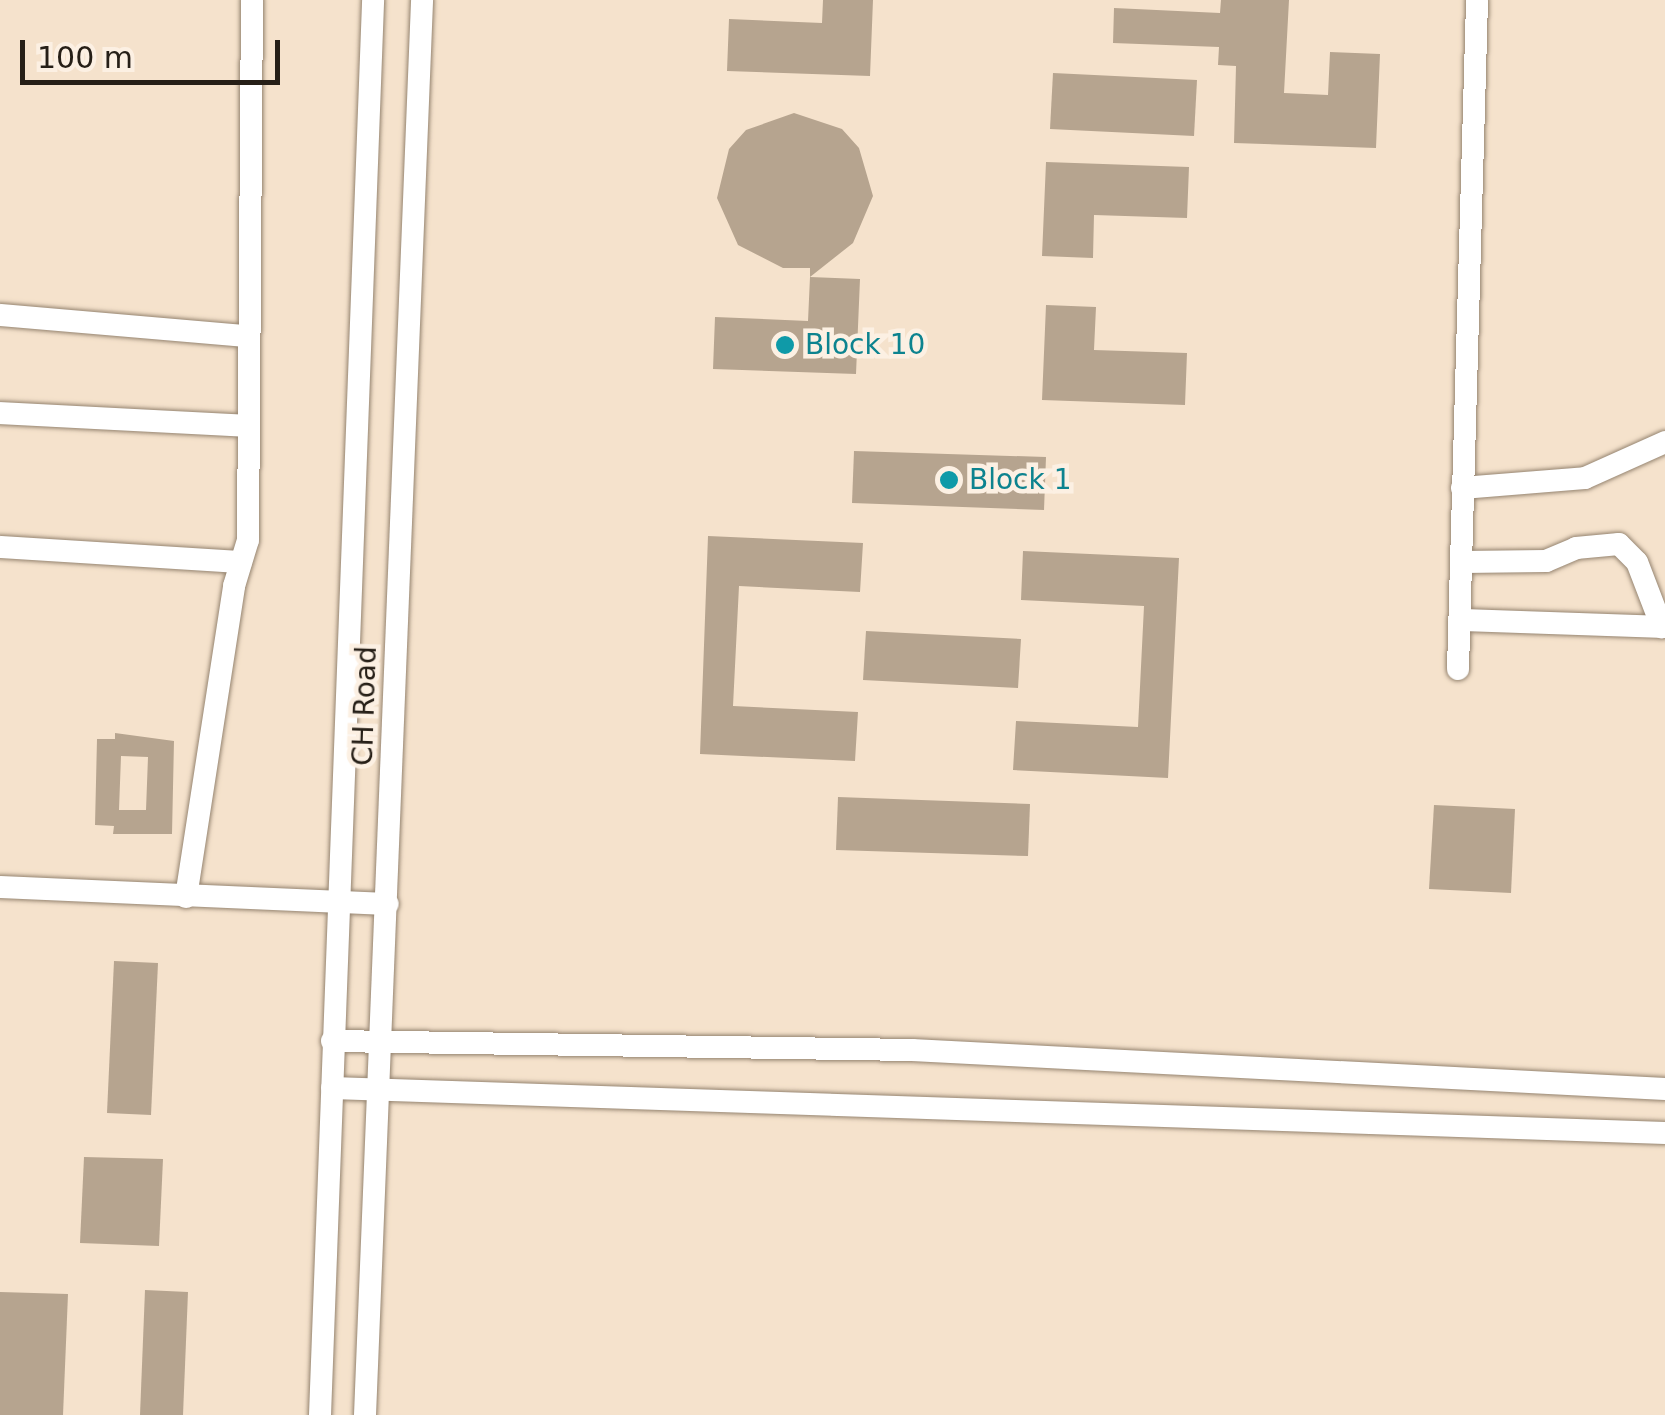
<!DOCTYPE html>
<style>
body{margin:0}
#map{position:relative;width:1665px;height:1415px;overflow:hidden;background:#f5e2cc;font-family:"DejaVu Sans",sans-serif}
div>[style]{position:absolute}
.building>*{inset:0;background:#b6a48f}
.roads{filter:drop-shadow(0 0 2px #958470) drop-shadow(0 0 2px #958470)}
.minor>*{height:22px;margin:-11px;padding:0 11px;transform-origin:11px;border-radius:11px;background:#fff}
.dots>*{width:28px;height:28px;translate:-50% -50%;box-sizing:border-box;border:5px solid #fcf0e3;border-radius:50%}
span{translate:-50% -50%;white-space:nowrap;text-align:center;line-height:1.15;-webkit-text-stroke:9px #fcf0e3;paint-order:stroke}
.culture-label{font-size:28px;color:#0d838f}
.left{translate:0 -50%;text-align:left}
.street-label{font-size:28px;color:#261f17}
.scale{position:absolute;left:20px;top:40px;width:260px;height:45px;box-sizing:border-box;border:5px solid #261f17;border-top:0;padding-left:12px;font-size:30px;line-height:35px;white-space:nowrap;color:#261f17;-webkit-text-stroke:8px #fcf0e3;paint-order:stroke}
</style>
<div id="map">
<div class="building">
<div style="clip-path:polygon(823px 0,873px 0,870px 76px,727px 71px,729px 19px,822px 23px)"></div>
<div style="clip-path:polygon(1221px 0,1289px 0,1284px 93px,1328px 95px,1330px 52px,1380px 54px,1376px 148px,1234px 143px,1236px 66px,1218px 65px,1219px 47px,1113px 43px,1114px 8px,1220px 13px)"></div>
<div style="clip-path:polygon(1053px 73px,1197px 80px,1194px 136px,1050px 129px)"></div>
<div style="clip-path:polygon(794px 113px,842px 129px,859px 148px,873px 196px,853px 243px,810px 277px,810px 268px,783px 268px,738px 245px,717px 198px,729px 149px,746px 130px)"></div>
<div style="clip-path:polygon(1046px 162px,1189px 167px,1187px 218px,1094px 215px,1093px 258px,1042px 256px)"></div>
<div style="clip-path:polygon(810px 277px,860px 279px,856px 374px,713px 369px,715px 317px,808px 321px)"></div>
<div style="clip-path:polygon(1046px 305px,1096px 307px,1094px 350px,1187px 353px,1185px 405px,1042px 400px)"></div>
<div style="clip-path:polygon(854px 451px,1046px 457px,1044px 510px,852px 503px)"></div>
<div style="clip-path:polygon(708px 536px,863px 543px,860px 592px,739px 586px,733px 706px,858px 712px,855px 761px,700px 754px)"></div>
<div style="clip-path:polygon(1023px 551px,1179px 558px,1168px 778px,1013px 770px,1016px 721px,1138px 727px,1144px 606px,1021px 600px)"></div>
<div style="clip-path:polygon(866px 631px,1021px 639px,1018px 688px,863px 680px)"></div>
<div style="clip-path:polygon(evenodd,115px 733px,174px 741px,172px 834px,113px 834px,114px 826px,95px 825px,97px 739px,115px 739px,115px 733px,121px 756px,148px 757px,146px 810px,119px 810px,121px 756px)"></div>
<div style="clip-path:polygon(838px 797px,1030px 804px,1028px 856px,836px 850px)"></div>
<div style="clip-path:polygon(1434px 805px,1515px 809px,1511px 893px,1429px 889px)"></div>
<div style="clip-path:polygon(114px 961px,158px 963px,151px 1115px,107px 1113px)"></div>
<div style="clip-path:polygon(84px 1157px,163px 1159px,159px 1246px,80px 1243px)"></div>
<div style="clip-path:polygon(145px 1290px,188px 1292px,183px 1415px,140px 1415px)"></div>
<div style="clip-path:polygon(0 1292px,68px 1294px,63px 1415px,0 1415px)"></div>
</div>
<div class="roads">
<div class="minor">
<div style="left:0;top:315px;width:248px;rotate:4.9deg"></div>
<div style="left:0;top:413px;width:249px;rotate:3deg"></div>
<div style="left:1462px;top:488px;width:123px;rotate:-4.6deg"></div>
<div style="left:1585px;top:478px;width:88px;rotate:-24.2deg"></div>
<div style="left:0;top:547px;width:241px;rotate:3.6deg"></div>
<div style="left:1463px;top:562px;width:83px;rotate:-0.7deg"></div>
<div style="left:1546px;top:561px;width:33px;rotate:-23deg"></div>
<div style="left:1576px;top:548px;width:43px;rotate:-5.3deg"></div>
<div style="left:1619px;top:544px;width:25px;rotate:45deg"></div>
<div style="left:1637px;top:562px;width:70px;rotate:69deg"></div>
<div style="left:1463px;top:620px;width:202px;rotate:2deg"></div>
<div style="left:1458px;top:669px;width:669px;rotate:-88.37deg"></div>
<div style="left:0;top:887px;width:388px;rotate:2.5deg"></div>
<div style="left:186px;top:897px;width:315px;rotate:-81.2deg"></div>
<div style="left:234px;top:586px;width:48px;rotate:-73.1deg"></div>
<div style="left:248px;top:540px;width:540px;rotate:-89.58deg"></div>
<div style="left:332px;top:1041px;width:580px;rotate:0.89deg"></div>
<div style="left:912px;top:1050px;width:754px;rotate:2.96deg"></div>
<div style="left:332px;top:1088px;width:1334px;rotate:1.93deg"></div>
<div style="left:320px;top:1415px;width:1416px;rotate:-87.85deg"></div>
<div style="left:365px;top:1415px;width:1416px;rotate:-87.69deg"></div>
</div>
</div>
<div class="dots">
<div style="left:785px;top:345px;background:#0f9aa8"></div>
<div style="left:949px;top:480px;background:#0f9aa8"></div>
</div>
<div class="culture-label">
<span class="left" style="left:805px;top:345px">Block 10</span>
<span class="left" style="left:969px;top:480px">Block 1</span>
</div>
<div class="street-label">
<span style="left:365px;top:706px;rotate:-88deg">CH Road</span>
</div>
<div class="scale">100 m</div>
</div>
